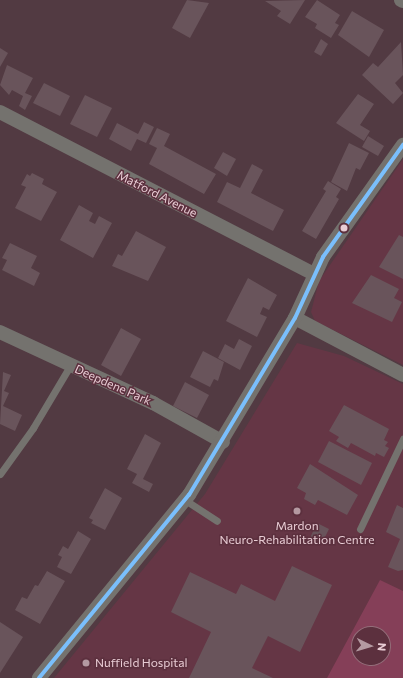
<!DOCTYPE html>
<style>
body{margin:0}
#map{position:relative;width:403px;height:678px;overflow:hidden;background:#523a42;font-family:Commissioner,sans-serif}
div>[style]{position:absolute}
.built>*{inset:0;background:#653645}
.green>*{inset:0;background:#853f58}
.building>*{inset:0;background:#69545b}
.service>*{height:7px;margin:-3.5px;padding:0 3.5px;transform-origin:3.5px;border-radius:3.5px;background:#74726e}
.minor>*{height:14px;margin:-7px;padding:0 7px;transform-origin:7px;border-radius:7px;background:#74726e}
.bus-1>*{height:4px;margin:-2px;padding:0 2px;transform-origin:2px;border-radius:2px;background:#7abffc}
.dots>*{width:11px;height:11px;translate:-50% -50%;box-sizing:border-box;border:2px solid #5c303e;border-radius:50%}
span{translate:-50% -50%;white-space:nowrap;text-align:center;line-height:1.15;-webkit-text-stroke:3px #5c303e;paint-order:stroke}
.street-label{font-size:12px;color:#e8ccd4}
.poi-label{font-size:12px;color:#e8ccd4}
.left{translate:0 -50%;text-align:left}
.north{position:absolute;left:351px;top:626px;width:40px;height:40px;box-sizing:border-box;background:#5c303e;border:1px solid #946e7a;border-radius:50%;rotate:95deg;font-size:11px;font-weight:700;line-height:16px;text-align:center;color:#e8ccd4}
.north::after{content:'';display:block;margin:auto;width:14px;height:18px;background:#b499a1;clip-path:polygon(50% 0,100% 100%,50% 72%,0 100%)}
</style>
<div id="map">
<div class="built">
<div style="clip-path:polygon(403px 159px,403px 365px,315px 321px,311px 312px,319px 281px)"></div>
<div style="clip-path:polygon(evenodd,297px 343px,344px 356px,403px 384px,403px 678px,54px 678px,205px 494px,297px 343px,359px 634px,383px 634px,383px 658px,359px 658px,359px 634px)"></div>
</div>
<div class="green">
<div style="clip-path:polygon(evenodd,380px 580px,403px 591px,403px 678px,327px 678px,380px 580px,359px 634px,383px 634px,383px 658px,359px 658px,359px 634px)"></div>
</div>
<div class="building">
<div style="clip-path:polygon(187px 0,209px 3px,190px 38px,172px 28px)"></div>
<div style="clip-path:polygon(305px 0,290px 24px,277px 16px,281px 11px,265px 1px)"></div>
<div style="clip-path:polygon(317px 0,340px 15px,335px 23px,339px 25px,331px 38px,315px 28px,317px 24px,305px 17px)"></div>
<div style="clip-path:polygon(352px 11px,384px 30px,369px 57px,338px 35px)"></div>
<div style="clip-path:polygon(321px 39px,328px 44px,321px 56px,314px 52px)"></div>
<div style="clip-path:polygon(401px 42px,403px 75px,395px 83px,403px 93px,393px 104px,362px 75px,373px 63px,378px 67px)"></div>
<div style="clip-path:polygon(0 48px,8px 53px,0 67px)"></div>
<div style="clip-path:polygon(7px 65px,33px 78px,25px 93px,32px 96px,25px 110px,19px 106px,23px 96px,12px 90px,9px 95px,0 85px)"></div>
<div style="clip-path:polygon(44px 83px,70px 96px,60px 116px,33px 103px)"></div>
<div style="clip-path:polygon(358px 94px,374px 104px,360px 125px,370px 131px,364px 141px,336px 123px)"></div>
<div style="clip-path:polygon(85px 95px,112px 108px,97px 137px,70px 124px)"></div>
<div style="clip-path:polygon(144px 122px,154px 127px,146px 143px,137px 139px,131px 151px,109px 139px,117px 123px,138px 134px)"></div>
<div style="clip-path:polygon(157px 128px,170px 134px,164px 146px,216px 174px,204px 194px,149px 164px,157px 148px,149px 144px)"></div>
<div style="clip-path:polygon(368px 136px,384px 146px,378px 156px,362px 147px)"></div>
<div style="clip-path:polygon(349px 143px,369px 153px,360px 170px,356px 168px,347px 191px,331px 182px)"></div>
<div style="clip-path:polygon(223px 152px,236px 159px,227px 176px,214px 168px)"></div>
<div style="clip-path:polygon(252px 164px,263px 170px,251px 193px,284px 210px,273px 231px,217px 202px,227px 182px,240px 188px)"></div>
<div style="clip-path:polygon(32px 173px,44px 179px,42px 184px,57px 192px,41px 221px,15px 208px,26px 187px,21px 185px,27px 174px,30px 176px)"></div>
<div style="clip-path:polygon(328px 181px,341px 189px,336px 197px,339px 199px,316px 239px,302px 231px,326px 191px,323px 189px)"></div>
<div style="clip-path:polygon(79px 205px,93px 213px,89px 221px,95px 224px,99px 216px,112px 223px,93px 258px,60px 240px)"></div>
<div style="clip-path:polygon(136px 231px,166px 247px,148px 281px,112px 266px,118px 254px,122px 256px)"></div>
<div style="clip-path:polygon(399px 235px,403px 237px,403px 279px,379px 267px)"></div>
<div style="clip-path:polygon(10px 243px,37px 256px,31px 268px,40px 273px,34px 286px,2px 270px,7px 260px,2px 258px)"></div>
<div style="clip-path:polygon(371px 275px,399px 289px,394px 298px,402px 302px,392px 322px,352px 303px)"></div>
<div style="clip-path:polygon(248px 278px,277px 295px,269px 310px,263px 307px,260px 314px,267px 317px,257px 337px,226px 321px)"></div>
<div style="clip-path:polygon(121px 328px,141px 339px,121px 376px,101px 365px)"></div>
<div style="clip-path:polygon(239px 339px,252px 346px,240px 370px,218px 358px,225px 344px,234px 349px)"></div>
<div style="clip-path:polygon(203px 351px,224px 362px,218px 381px,214px 379px,210px 387px,190px 377px)"></div>
<div style="clip-path:polygon(3px 372px,11px 375px,4px 391px,9px 393px,3px 406px,22px 415px,15px 431px,0 424px)"></div>
<div style="clip-path:polygon(185px 382px,209px 395px,197px 418px,173px 406px)"></div>
<div style="clip-path:polygon(344px 405px,389px 429px,384px 440px,388px 442px,385px 446px,389px 448px,384px 457px,376px 453px,375px 456px,351px 443px,348px 448px,336px 441px,339px 437px,329px 431px)"></div>
<div style="clip-path:polygon(145px 434px,161px 443px,143px 479px,153px 484px,149px 492px,132px 483px,137px 474px,127px 469px)"></div>
<div style="clip-path:polygon(329px 441px,372px 463px,361px 485px,318px 462px)"></div>
<div style="clip-path:polygon(310px 464px,358px 495px,347px 515px,318px 500px,315px 505px,304px 499px,306px 493px,297px 488px)"></div>
<div style="clip-path:polygon(105px 488px,122px 498px,105px 530px,91px 523px,93px 520px,89px 518px)"></div>
<div style="clip-path:polygon(397px 505px,403px 508px,403px 570px,398px 571px,388px 567px,400px 539px,386px 532px)"></div>
<div style="clip-path:polygon(317px 523px,329px 529px,322px 543px,310px 538px)"></div>
<div style="clip-path:polygon(78px 531px,91px 539px,71px 574px,57px 567px,62px 557px,58px 555px,63px 546px,68px 549px)"></div>
<div style="clip-path:polygon(292px 566px,332px 585px,300px 652px,268px 636px,252px 668px,273px 678px,189px 678px,211px 632px,171px 612px,190px 572px,236px 594px,241px 584px,275px 601px)"></div>
<div style="clip-path:polygon(47px 571px,65px 581px,40px 624px,15px 610px,22px 597px,27px 599px,35px 585px,38px 586px)"></div>
<div style="clip-path:polygon(0 622px,23px 637px,0 673px)"></div>
</div>
<div class="service">
<div style="left:0;top:474px;width:57px;rotate:-54.3deg"></div>
<div style="left:33px;top:428px;width:72px;rotate:-59.2deg"></div>
<div style="left:185px;top:500px;width:38px;rotate:33deg"></div>
<div style="left:360px;top:529px;width:100px;rotate:-64.5deg"></div>
</div>
<div class="minor">
<div style="left:401px;top:0;width:2px;rotate:27deg"></div>
<div style="left:0;top:112px;width:353px;rotate:27.3deg"></div>
<div style="left:295px;top:318px;width:122px;rotate:27.8deg"></div>
<div style="left:0;top:332px;width:169px;rotate:24.9deg"></div>
<div style="left:153px;top:403px;width:80px;rotate:29.1deg"></div>
<div style="left:39px;top:678px;width:237px;rotate:-50.7deg"></div>
<div style="left:189px;top:495px;width:206px;rotate:-59.1deg"></div>
<div style="left:295px;top:318px;width:67px;rotate:-65.3deg"></div>
<div style="left:323px;top:257px;width:138px;rotate:-54.5deg"></div>
</div>
<div class="bus-1">
<div style="left:39px;top:678px;width:237px;rotate:-50.7deg"></div>
<div style="left:189px;top:495px;width:206px;rotate:-59.1deg"></div>
<div style="left:295px;top:318px;width:67px;rotate:-65.3deg"></div>
<div style="left:323px;top:257px;width:138px;rotate:-54.5deg"></div>
</div>
<div class="dots">
<div style="left:344px;top:228px;background:#e8ccd4"></div>
<div style="left:297px;top:511px;background:#b499a1"></div>
<div style="left:86px;top:663px;background:#b499a1"></div>
</div>
<div class="street-label">
<span style="left:157px;top:194px;rotate:27deg">Matford Avenue</span>
<span style="left:113px;top:385px;rotate:24deg">Deepdene Park</span>
</div>
<div class="poi-label">
<span style="left:297px;top:533px">Mardon<br>Neuro-Rehabilitation Centre</span>
<span class="left" style="left:95px;top:663px">Nuffield Hospital</span>
</div>
<div class="north">N</div>
</div>
